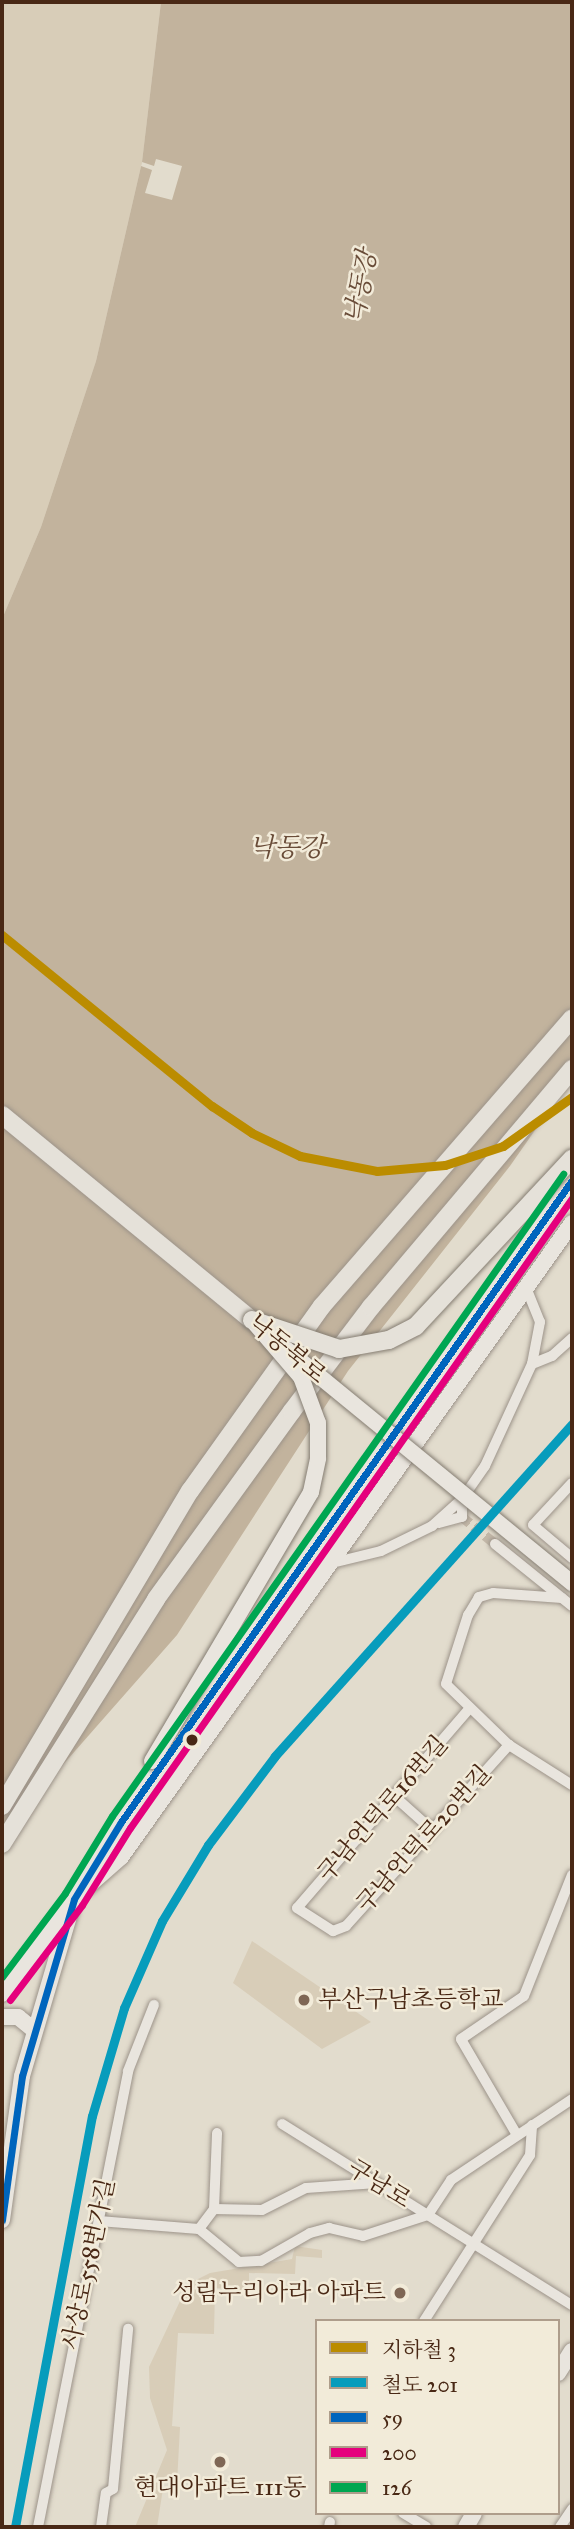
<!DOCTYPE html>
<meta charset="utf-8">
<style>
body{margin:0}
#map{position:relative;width:574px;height:2529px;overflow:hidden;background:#e2dccd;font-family:"IM FELL Great Primer","Noto Serif KR",serif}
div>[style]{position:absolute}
.green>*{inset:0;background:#d8cdb8}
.water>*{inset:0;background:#c2b39d}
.pier>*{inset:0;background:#e2dccd}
.minor-tunnel>*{height:10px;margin-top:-5px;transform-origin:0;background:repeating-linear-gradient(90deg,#c3b8a8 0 10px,transparent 0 15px)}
.roads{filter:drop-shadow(0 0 2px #9c9389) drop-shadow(0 0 2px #9c9389)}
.minor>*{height:10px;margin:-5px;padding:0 5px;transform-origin:5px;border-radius:5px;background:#e9e5de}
.secondary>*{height:16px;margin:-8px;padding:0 8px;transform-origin:8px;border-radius:8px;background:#e9e5de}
.primary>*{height:18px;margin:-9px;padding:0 9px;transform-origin:9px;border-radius:9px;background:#e5e1d9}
.trunk>*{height:18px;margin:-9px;padding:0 9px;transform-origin:9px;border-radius:9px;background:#e5e1d9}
.bridges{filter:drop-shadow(0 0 2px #847c71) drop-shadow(0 0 2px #847c71)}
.secondary-bridge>*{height:16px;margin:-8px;padding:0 8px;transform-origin:8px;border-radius:8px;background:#e9e5de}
.primary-bridge>*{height:18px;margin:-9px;padding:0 9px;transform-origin:9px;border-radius:9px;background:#e5e1d9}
.bus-1>*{height:7px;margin:-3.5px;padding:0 3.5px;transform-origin:3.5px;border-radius:3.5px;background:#0065bd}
.bus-2>*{height:7px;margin:-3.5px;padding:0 3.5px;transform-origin:3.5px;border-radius:3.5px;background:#e5007d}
.bus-3>*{height:7px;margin:-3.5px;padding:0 3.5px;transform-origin:3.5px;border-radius:3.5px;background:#00a651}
.rail-1>*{height:9px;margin:-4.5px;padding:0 4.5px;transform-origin:4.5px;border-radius:4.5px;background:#079cbc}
.metro-1>*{height:9px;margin:-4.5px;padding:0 4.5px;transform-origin:4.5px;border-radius:4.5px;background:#bb8c00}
.dots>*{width:19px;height:19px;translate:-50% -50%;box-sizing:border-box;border:4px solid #f2ebd9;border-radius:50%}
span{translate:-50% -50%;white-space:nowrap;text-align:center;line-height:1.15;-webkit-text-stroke:5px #f2ebd9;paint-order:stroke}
.street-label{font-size:24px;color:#492815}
.poi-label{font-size:24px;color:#492815}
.left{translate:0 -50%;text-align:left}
.right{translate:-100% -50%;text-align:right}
.water-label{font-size:26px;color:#694c38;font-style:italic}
.frame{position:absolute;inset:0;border:4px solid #492815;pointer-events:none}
.legend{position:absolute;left:315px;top:2319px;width:245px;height:196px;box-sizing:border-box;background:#f2ebd9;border:2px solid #ae9d8b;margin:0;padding:9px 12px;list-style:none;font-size:21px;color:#492815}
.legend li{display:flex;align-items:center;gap:14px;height:35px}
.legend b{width:35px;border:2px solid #ae9d8b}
</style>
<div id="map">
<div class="green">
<div style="clip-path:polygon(2px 2px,161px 2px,142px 162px,96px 361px,41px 527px,2px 619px)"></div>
<div style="clip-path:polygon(252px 1941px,371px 2022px,322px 2049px,233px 1983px)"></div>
<div style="clip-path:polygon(295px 2246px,322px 2250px,322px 2258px,296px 2256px,295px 2274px,249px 2273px,249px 2291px,215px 2288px,214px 2334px,178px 2333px,172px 2426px,180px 2427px,177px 2483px,164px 2482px,157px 2527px,135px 2527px,167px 2450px,150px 2398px,149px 2367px,188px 2284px,210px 2273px,292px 2259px)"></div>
</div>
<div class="water">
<div style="clip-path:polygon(161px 2px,572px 2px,572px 1077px,510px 1166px,348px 1371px,177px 1635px,2px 1834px,2px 619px,41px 527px,96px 361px,142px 162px)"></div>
</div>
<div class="pier">
<div style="clip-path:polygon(156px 159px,182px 166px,172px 200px,145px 193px,152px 170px,141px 166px,142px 162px,154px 166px)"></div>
</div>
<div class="minor-tunnel">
<div style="left:462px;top:1517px;width:43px;rotate:39.3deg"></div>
</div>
<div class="roads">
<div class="minor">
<div style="left:532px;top:1364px;width:22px;rotate:-22deg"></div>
<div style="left:552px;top:1356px;width:27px;rotate:-42deg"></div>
<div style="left:572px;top:1483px;width:57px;rotate:132.9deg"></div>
<div style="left:533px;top:1525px;width:51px;rotate:40.2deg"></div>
<div style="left:439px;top:1523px;width:24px;rotate:-15deg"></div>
<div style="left:462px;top:1517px;width:18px;rotate:-90deg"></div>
<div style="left:495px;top:1544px;width:99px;rotate:38.8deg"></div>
<div style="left:332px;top:1563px;width:50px;rotate:-13.8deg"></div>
<div style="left:381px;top:1551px;width:57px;rotate:-26.1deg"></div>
<div style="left:432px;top:1526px;width:40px;rotate:-42deg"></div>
<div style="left:462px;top:1499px;width:40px;rotate:-55.1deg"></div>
<div style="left:485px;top:1466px;width:112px;rotate:-65.3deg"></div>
<div style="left:532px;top:1364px;width:43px;rotate:-79.2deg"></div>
<div style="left:540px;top:1322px;width:35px;rotate:-112deg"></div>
<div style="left:562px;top:1598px;width:69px;rotate:-175.9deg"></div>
<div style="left:493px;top:1593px;width:15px;rotate:164deg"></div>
<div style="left:479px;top:1597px;width:21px;rotate:121deg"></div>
<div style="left:468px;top:1615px;width:72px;rotate:107.7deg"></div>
<div style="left:446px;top:1684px;width:88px;rotate:44.1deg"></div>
<div style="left:509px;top:1745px;width:75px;rotate:32.4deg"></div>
<div style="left:469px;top:1709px;width:263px;rotate:130.8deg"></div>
<div style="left:297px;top:1908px;width:43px;rotate:32.6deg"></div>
<div style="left:333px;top:1931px;width:14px;rotate:-21deg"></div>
<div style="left:346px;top:1926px;width:244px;rotate:-48deg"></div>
<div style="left:394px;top:1796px;width:51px;rotate:41.8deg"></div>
<div style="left:282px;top:2124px;width:342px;rotate:32deg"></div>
<div style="left:517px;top:2135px;width:111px;rotate:-120.3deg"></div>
<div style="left:461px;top:2039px;width:76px;rotate:-34.3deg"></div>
<div style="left:524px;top:1996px;width:130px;rotate:-68.4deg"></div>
<div style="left:214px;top:2209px;width:48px;rotate:1.2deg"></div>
<div style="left:262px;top:2210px;width:49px;rotate:-26.6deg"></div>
<div style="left:306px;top:2188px;width:71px;rotate:-4deg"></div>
<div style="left:214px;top:2209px;width:76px;rotate:-87.7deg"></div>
<div style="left:99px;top:2221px;width:100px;rotate:4.6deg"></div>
<div style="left:199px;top:2229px;width:52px;rotate:39.5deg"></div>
<div style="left:239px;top:2262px;width:22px;rotate:-3deg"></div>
<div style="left:261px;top:2261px;width:56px;rotate:-29.7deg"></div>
<div style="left:310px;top:2233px;width:20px;rotate:-15deg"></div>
<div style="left:329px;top:2228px;width:35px;rotate:13deg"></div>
<div style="left:363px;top:2236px;width:68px;rotate:-17.9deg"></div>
<div style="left:428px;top:2215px;width:42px;rotate:-56.7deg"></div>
<div style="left:451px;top:2180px;width:146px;rotate:-33.8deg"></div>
<div style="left:199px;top:2229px;width:25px;rotate:-53deg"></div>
<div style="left:424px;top:2321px;width:197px;rotate:-57.4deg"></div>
<div style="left:530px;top:2155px;width:30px;rotate:-86deg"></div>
<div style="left:403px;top:2513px;width:27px;rotate:31deg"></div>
<div style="left:38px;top:2527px;width:465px;rotate:-78.8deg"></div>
<div style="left:128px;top:2071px;width:71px;rotate:-68.5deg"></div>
<div style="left:101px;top:2527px;width:34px;rotate:-82deg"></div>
<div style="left:106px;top:2493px;width:8px;rotate:-30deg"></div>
<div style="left:113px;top:2489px;width:161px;rotate:-84.6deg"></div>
<div style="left:329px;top:2527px;width:5px;rotate:-79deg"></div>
<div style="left:560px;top:2527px;width:22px;rotate:-56deg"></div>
</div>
<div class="secondary">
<div style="left:87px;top:1887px;width:45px;rotate:-41.4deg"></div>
<div style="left:121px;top:1857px;width:778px;rotate:-54.57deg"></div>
<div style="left:2px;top:1994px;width:119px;rotate:-52.8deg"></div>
<div style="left:74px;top:1899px;width:90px;rotate:-58.6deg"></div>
<div style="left:121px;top:1822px;width:785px;rotate:-54.91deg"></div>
<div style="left:2px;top:2017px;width:16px"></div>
<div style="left:18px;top:2017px;width:21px;rotate:39deg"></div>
<div style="left:2px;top:2220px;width:145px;rotate:-82.1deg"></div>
<div style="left:22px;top:2076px;width:173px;rotate:-73.6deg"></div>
<div style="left:558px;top:2373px;width:26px;rotate:-58deg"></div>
<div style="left:466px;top:2527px;width:16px;rotate:-60deg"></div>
</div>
<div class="primary">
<div style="left:2px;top:1115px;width:323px;rotate:39.4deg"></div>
</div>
<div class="trunk">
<div style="left:2px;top:1806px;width:367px;rotate:-59.2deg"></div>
<div style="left:190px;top:1491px;width:227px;rotate:-54.5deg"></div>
<div style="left:322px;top:1306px;width:381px;rotate:-49deg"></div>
<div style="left:2px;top:1844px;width:289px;rotate:-57.8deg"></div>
<div style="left:156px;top:1599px;width:232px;rotate:-54.1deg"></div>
<div style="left:292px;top:1411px;width:131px;rotate:-52.8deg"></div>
<div style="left:371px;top:1307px;width:312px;rotate:-49.8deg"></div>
</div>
</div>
<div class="bridges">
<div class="secondary-bridge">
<div style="left:286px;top:1349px;width:370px;rotate:39.3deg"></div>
<div style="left:152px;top:1761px;width:312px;rotate:-59.4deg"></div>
<div style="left:311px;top:1492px;width:35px;rotate:-78deg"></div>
<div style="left:318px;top:1458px;width:35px;rotate:-90deg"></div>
<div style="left:318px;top:1423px;width:49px;rotate:-110.3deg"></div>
<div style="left:301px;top:1377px;width:75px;rotate:-130.7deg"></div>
</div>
<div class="primary-bridge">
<div style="left:252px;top:1320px;width:92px;rotate:18.4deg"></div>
<div style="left:339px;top:1349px;width:51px;rotate:-10.2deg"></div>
<div style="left:389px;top:1340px;width:30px;rotate:-27deg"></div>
<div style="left:416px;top:1326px;width:229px;rotate:-47deg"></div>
</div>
</div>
<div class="bus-1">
<div style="left:2px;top:2220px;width:145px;rotate:-82.1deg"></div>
<div style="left:22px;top:2076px;width:184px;rotate:-73.6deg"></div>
<div style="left:74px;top:1899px;width:90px;rotate:-58.6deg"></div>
<div style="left:121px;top:1822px;width:785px;rotate:-54.91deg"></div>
</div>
<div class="bus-2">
<div style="left:10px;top:2000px;width:119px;rotate:-52.8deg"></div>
<div style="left:82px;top:1905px;width:91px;rotate:-58.1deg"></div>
<div style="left:130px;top:1828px;width:770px;rotate:-54.95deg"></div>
</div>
<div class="bus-3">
<div style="left:2px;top:1977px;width:105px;rotate:-53.1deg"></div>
<div style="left:65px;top:1893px;width:90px;rotate:-58.6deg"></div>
<div style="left:112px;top:1816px;width:785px;rotate:-54.91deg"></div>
</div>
<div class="rail-1">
<div style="left:15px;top:2527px;width:418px;rotate:-79.4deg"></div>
<div style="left:92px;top:2116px;width:113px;rotate:-73.5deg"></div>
<div style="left:124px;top:2008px;width:95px;rotate:-66.4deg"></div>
<div style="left:162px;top:1921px;width:89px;rotate:-58.8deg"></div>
<div style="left:208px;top:1845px;width:111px;rotate:-53deg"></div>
<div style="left:275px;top:1756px;width:445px;rotate:-48.2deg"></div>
</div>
<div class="metro-1">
<div style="left:2px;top:935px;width:271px;rotate:39.2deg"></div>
<div style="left:212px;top:1106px;width:48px;rotate:34deg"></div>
<div style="left:252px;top:1133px;width:53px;rotate:25.6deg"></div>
<div style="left:300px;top:1156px;width:78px;rotate:11deg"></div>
<div style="left:377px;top:1171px;width:68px;rotate:-5deg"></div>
<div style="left:445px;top:1165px;width:61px;rotate:-18.1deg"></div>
<div style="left:503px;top:1146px;width:85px;rotate:-35.4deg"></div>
</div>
<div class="dots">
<div style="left:192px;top:1740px;background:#492815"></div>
<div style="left:304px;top:2000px;background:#7f6755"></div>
<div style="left:400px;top:2293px;background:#7f6755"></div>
<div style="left:220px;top:2462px;background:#7f6755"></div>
</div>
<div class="street-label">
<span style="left:287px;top:1349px;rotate:40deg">낙동북로</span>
<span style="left:383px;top:1809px;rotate:-49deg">구남언덕로16번길</span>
<span style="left:424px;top:1839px;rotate:-48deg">구남언덕로20번길</span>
<span style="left:379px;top:2184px;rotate:32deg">구남로</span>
<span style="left:89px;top:2264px;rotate:-78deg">사상로558번가길</span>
</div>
<div class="poi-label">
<span class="left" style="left:318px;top:2000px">부산구남초등학교</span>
<span class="right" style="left:386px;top:2293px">성림누리아라 아파트</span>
<span style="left:220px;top:2488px">현대아파트 111동</span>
</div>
<div class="water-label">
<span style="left:361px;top:287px;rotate:-79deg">낙동강</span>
<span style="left:287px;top:848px">낙동강</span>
</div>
<div class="frame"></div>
<ul class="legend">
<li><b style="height:9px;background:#bb8c00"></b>지하철 3</li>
<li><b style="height:9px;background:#079cbc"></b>철도 201</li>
<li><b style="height:9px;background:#0065bd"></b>59</li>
<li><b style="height:9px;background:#e5007d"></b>200</li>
<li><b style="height:9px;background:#00a651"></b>126</li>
</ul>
</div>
